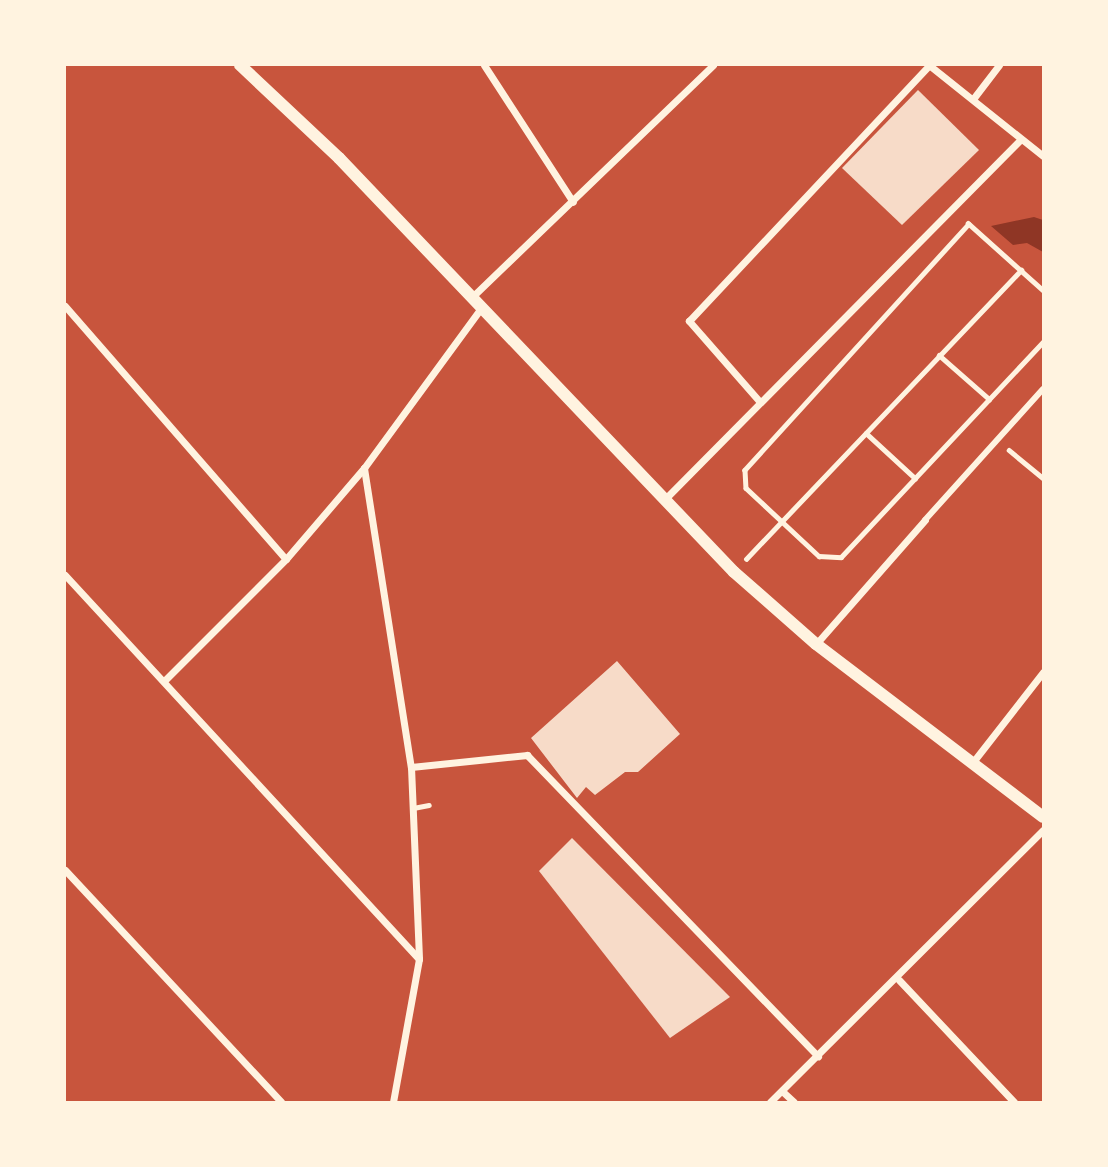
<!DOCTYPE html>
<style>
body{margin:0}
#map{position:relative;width:1108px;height:1167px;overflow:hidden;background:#c8553d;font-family:"Fira Sans",sans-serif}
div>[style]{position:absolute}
.water>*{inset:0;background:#8f3625}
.building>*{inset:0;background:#f7dbc8}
.path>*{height:4.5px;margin:-2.25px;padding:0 2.25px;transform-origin:2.25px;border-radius:2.25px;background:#fff3e0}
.service>*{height:5px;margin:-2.5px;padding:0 2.5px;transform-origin:2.5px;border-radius:2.5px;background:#fff3e0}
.pedestrian>*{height:6px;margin:-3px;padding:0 3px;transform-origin:3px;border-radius:3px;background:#fff3e0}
.minor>*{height:7px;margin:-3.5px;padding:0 3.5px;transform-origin:3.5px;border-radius:3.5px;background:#fff3e0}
.tertiary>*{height:12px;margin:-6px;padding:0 6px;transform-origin:6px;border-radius:6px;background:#fff3e0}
span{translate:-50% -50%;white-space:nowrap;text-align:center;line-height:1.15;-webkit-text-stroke:5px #fff3e0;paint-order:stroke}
.frame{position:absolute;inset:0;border:66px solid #fff3e0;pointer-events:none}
</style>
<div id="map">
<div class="water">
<div style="clip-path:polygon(1034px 217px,1043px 220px,1043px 252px,1027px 243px,1013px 245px,991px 226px)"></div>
</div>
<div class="building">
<div style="clip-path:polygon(918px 90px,979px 150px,902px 225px,842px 168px)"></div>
<div style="clip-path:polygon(617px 661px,680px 734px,638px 772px,625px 772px,595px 795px,586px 787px,577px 798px,531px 738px)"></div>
<div style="clip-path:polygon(572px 838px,730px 997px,670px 1038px,539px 871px)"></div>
</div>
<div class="path">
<div style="left:968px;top:223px;width:101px;rotate:41.8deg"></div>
<div style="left:969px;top:224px;width:333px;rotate:132.3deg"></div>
<div style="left:745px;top:470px;width:18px;rotate:87deg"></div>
<div style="left:746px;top:488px;width:100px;rotate:43deg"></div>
<div style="left:819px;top:556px;width:22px;rotate:3deg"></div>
<div style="left:841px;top:557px;width:295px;rotate:-46.8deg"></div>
<div style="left:939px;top:355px;width:67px;rotate:41.3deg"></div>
<div style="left:866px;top:433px;width:67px;rotate:42.6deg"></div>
<div style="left:1009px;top:450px;width:44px;rotate:39.5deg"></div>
<div style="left:746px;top:559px;width:399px;rotate:-46.4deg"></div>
</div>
<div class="service">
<div style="left:413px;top:808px;width:16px;rotate:-11deg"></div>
</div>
<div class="pedestrian">
<div style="left:925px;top:520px;width:176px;rotate:-48deg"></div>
</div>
<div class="minor">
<div style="left:484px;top:65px;width:163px;rotate:57deg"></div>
<div style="left:973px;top:99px;width:43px;rotate:-52.6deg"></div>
<div style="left:471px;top:298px;width:336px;rotate:-43.9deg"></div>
<div style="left:65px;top:306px;width:336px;rotate:48.9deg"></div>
<div style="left:760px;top:402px;width:108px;rotate:-131.2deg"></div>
<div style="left:689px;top:321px;width:351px;rotate:-46.8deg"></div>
<div style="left:929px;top:65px;width:146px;rotate:38.6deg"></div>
<div style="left:364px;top:468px;width:303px;rotate:81.1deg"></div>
<div style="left:411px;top:767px;width:192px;rotate:87.6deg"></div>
<div style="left:419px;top:959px;width:145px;rotate:100.3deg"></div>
<div style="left:664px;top:500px;width:506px;rotate:-45.32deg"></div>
<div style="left:65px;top:575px;width:522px;rotate:47.33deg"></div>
<div style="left:816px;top:644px;width:165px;rotate:-48.7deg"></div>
<div style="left:165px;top:680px;width:171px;rotate:-45deg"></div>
<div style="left:286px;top:559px;width:120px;rotate:-49.4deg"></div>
<div style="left:364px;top:468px;width:195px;rotate:-53.8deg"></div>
<div style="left:973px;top:762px;width:114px;rotate:-52.1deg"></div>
<div style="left:411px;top:767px;width:117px;rotate:-5.9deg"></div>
<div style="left:527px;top:755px;width:419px;rotate:46deg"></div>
<div style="left:65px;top:870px;width:317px;rotate:47deg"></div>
<div style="left:899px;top:980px;width:168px;rotate:46.7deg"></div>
<div style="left:782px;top:1091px;width:16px;rotate:43deg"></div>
<div style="left:770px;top:1102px;width:385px;rotate:-44.9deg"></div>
</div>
<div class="tertiary">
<div style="left:240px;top:65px;width:136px;rotate:43.2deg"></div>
<div style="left:339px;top:158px;width:572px;rotate:46.35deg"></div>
<div style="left:734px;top:572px;width:109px;rotate:41.3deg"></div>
<div style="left:816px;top:644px;width:285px;rotate:37.3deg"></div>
</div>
<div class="frame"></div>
</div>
